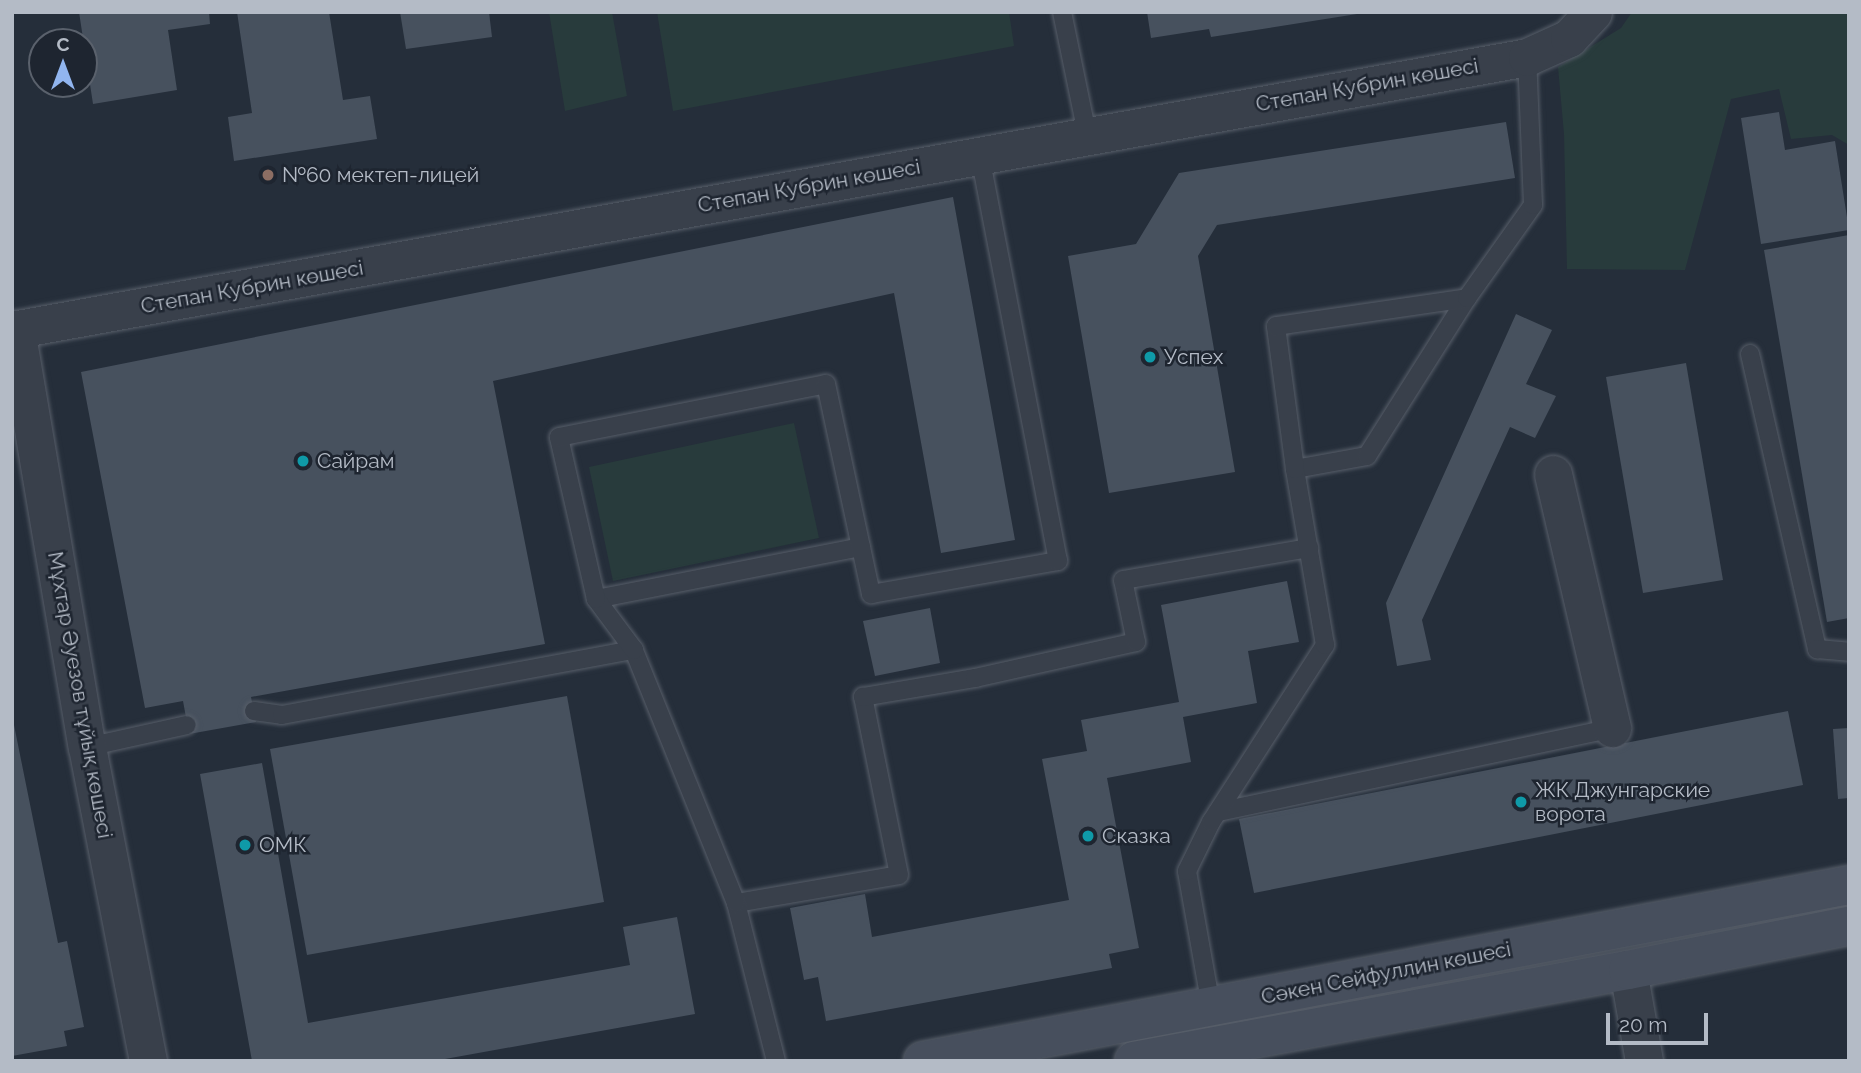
<!DOCTYPE html>
<meta charset="utf-8">
<style>
body{margin:0}
#map{position:relative;width:1861px;height:1073px;overflow:hidden;background:#252e3a;font-family:Raleway,sans-serif}
div>[style]{position:absolute}
.green>*{inset:0;background:#283b3c}
.building>*{inset:0;background:#47515e}
.roads{filter:drop-shadow(0 0 2px #575e69) drop-shadow(0 0 2px #575e69)}
.service>*{height:18px;margin:-9px;padding:0 9px;transform-origin:9px;border-radius:9px;background:#39404b}
.minor>*{height:37px;margin:-18.5px;padding:0 18.5px;transform-origin:18.5px;border-radius:18.5px;background:#39404b}
.secondary>*{height:38px;margin:-19px;padding:0 19px;transform-origin:19px;border-radius:19px;background:#474f5d}
.dots>*{width:19px;height:19px;translate:-50% -50%;box-sizing:border-box;border:4px solid #1e2530;border-radius:50%}
span{translate:-50% -50%;white-space:nowrap;text-align:center;line-height:1.15;-webkit-text-stroke:5px #1e2530;paint-order:stroke}
.street-label{font-size:21px;color:#b4bbc6}
.poi-label{font-size:21px;color:#b4bbc6}
.left{translate:0 -50%;text-align:left}
.frame{position:absolute;inset:0;border:14px solid #b4bbc6;pointer-events:none}
.north{position:absolute;left:28px;top:28px;width:70px;height:70px;box-sizing:border-box;background:#1e2530;border:2px solid #5a616c;border-radius:50%;rotate:0deg;font-size:19px;font-weight:700;line-height:28px;text-align:center;color:#b4bbc6}
.north::after{content:'';display:block;margin:auto;width:24px;height:32px;background:#91b5ef;clip-path:polygon(50% 0,100% 100%,50% 72%,0 100%)}
.scale{position:absolute;left:1606px;top:1013px;width:102px;height:32px;box-sizing:border-box;border:4px solid #b4bbc6;border-top:0;padding-left:9px;font-size:21px;line-height:24px;white-space:nowrap;color:#b4bbc6;-webkit-text-stroke:5px #1e2530;paint-order:stroke}
</style>
<div id="map">
<div class="green">
<div style="clip-path:polygon(549px 12px,612px 12px,627px 96px,565px 111px)"></div>
<div style="clip-path:polygon(657px 12px,1009px 12px,1014px 46px,673px 111px)"></div>
<div style="clip-path:polygon(1632px 12px,1849px 12px,1849px 145px,1832px 135px,1791px 139px,1779px 89px,1731px 99px,1685px 270px,1567px 269px,1564px 134px,1558px 67px,1621px 28px)"></div>
<div style="clip-path:polygon(794px 423px,819px 538px,613px 581px,589px 467px)"></div>
</div>
<div class="building">
<div style="clip-path:polygon(79px 12px,209px 12px,210px 24px,168px 30px,177px 90px,93px 104px)"></div>
<div style="clip-path:polygon(237px 12px,329px 12px,343px 100px,370px 96px,377px 139px,234px 161px,228px 117px,252px 113px)"></div>
<div style="clip-path:polygon(400px 12px,489px 12px,492px 37px,406px 49px)"></div>
<div style="clip-path:polygon(1147px 12px,1357px 12px,1357px 14px,1211px 37px,1209px 29px,1151px 38px)"></div>
<div style="clip-path:polygon(1779px 112px,1785px 150px,1835px 141px,1849px 230px,1761px 244px,1741px 118px)"></div>
<div style="clip-path:polygon(1506px 122px,1515px 178px,1217px 225px,1198px 256px,1235px 472px,1109px 493px,1068px 256px,1136px 244px,1179px 173px)"></div>
<div style="clip-path:polygon(953px 197px,1015px 540px,941px 553px,894px 293px,493px 381px,545px 644px,251px 697px,256px 722px,189px 734px,183px 701px,145px 708px,81px 372px)"></div>
<div style="clip-path:polygon(1849px 235px,1849px 618px,1827px 622px,1764px 250px)"></div>
<div style="clip-path:polygon(1516px 314px,1552px 330px,1526px 384px,1556px 396px,1535px 438px,1510px 427px,1422px 620px,1431px 660px,1397px 666px,1386px 603px)"></div>
<div style="clip-path:polygon(1686px 363px,1723px 580px,1643px 593px,1606px 377px)"></div>
<div style="clip-path:polygon(1287px 581px,1299px 642px,1248px 651px,1257px 703px,1183px 717px,1191px 762px,1107px 778px,1139px 948px,1109px 954px,1112px 968px,826px 1021px,818px 977px,804px 980px,790px 908px,865px 894px,872px 937px,1069px 900px,1042px 759px,1087px 751px,1081px 720px,1179px 702px,1161px 605px)"></div>
<div style="clip-path:polygon(930px 608px,940px 663px,875px 676px,863px 621px)"></div>
<div style="clip-path:polygon(567px 696px,604px 902px,307px 955px,270px 749px)"></div>
<div style="clip-path:polygon(1788px 711px,1803px 785px,1254px 893px,1239px 819px)"></div>
<div style="clip-path:polygon(12px 715px,58px 943px,67px 941px,84px 1027px,64px 1031px,67px 1046px,12px 1056px)"></div>
<div style="clip-path:polygon(1849px 728px,1849px 798px,1838px 799px,1833px 729px)"></div>
<div style="clip-path:polygon(262px 763px,308px 1023px,630px 965px,623px 927px,677px 917px,695px 1014px,434px 1061px,252px 1061px,200px 774px)"></div>
</div>
<div class="roads">
<div class="service">
<div style="left:1062px;top:12px;width:125px;rotate:78.4deg"></div>
<div style="left:1750px;top:354px;width:303px;rotate:77.2deg"></div>
<div style="left:1817px;top:649px;width:32px;rotate:5deg"></div>
<div style="left:1295px;top:469px;width:73px;rotate:-10.2deg"></div>
<div style="left:1367px;top:456px;width:187px;rotate:-57.7deg"></div>
<div style="left:596px;top:599px;width:270px;rotate:-11.1deg"></div>
<div style="left:254px;top:711px;width:28px;rotate:8deg"></div>
<div style="left:282px;top:715px;width:358px;rotate:-10.5deg"></div>
<div style="left:87px;top:747px;width:102px;rotate:-12.4deg"></div>
<div style="left:1218px;top:812px;width:403px;rotate:-12deg"></div>
<div style="left:736px;top:903px;width:165px;rotate:-9.7deg"></div>
<div style="left:899px;top:875px;width:182px;rotate:-101.4deg"></div>
<div style="left:863px;top:697px;width:114px;rotate:-9.6deg"></div>
<div style="left:975px;top:678px;width:165px;rotate:-12.6deg"></div>
<div style="left:1136px;top:642px;width:63px;rotate:-101.8deg"></div>
<div style="left:1123px;top:580px;width:189px;rotate:-9.8deg"></div>
<div style="left:1211px;top:1006px;width:137px;rotate:-100.1deg"></div>
<div style="left:1187px;top:871px;width:55px;rotate:-63.9deg"></div>
<div style="left:1211px;top:822px;width:211px;rotate:-57.2deg"></div>
<div style="left:1325px;top:645px;width:179px;rotate:-99.7deg"></div>
<div style="left:1295px;top:469px;width:144px;rotate:-97.6deg"></div>
<div style="left:1276px;top:326px;width:193px;rotate:-8.3deg"></div>
<div style="left:1467px;top:298px;width:114px;rotate:-54.6deg"></div>
<div style="left:1533px;top:205px;width:148px;rotate:-92.3deg"></div>
<div style="left:776px;top:1061px;width:163px;rotate:-104.2deg"></div>
<div style="left:736px;top:903px;width:273px;rotate:-112deg"></div>
<div style="left:634px;top:650px;width:64px;rotate:-126.7deg"></div>
<div style="left:596px;top:599px;width:166px;rotate:-102.9deg"></div>
<div style="left:559px;top:437px;width:272px;rotate:-11.2deg"></div>
<div style="left:826px;top:384px;width:215px;rotate:77.9deg"></div>
<div style="left:871px;top:594px;width:190px;rotate:-10deg"></div>
<div style="left:1058px;top:561px;width:413px;rotate:-100.9deg"></div>
</div>
<div class="minor">
<div style="left:16px;top:329px;width:424px;rotate:80.4deg"></div>
<div style="left:87px;top:747px;width:320px;rotate:79deg"></div>
<div style="left:12px;top:330px;width:1539px;rotate:-10.21deg"></div>
<div style="left:1527px;top:57px;width:46px;rotate:-24.3deg"></div>
<div style="left:1569px;top:38px;width:35px;rotate:-47deg"></div>
<div style="left:1553px;top:474px;width:261px;rotate:76.9deg"></div>
<div style="left:1628px;top:970px;width:92px;rotate:80deg"></div>
</div>
<div class="secondary">
<div style="left:923px;top:1061px;width:943px;rotate:-10.76deg"></div>
<div style="left:1134px;top:1061px;width:502px;rotate:-10.44deg"></div>
<div style="left:1628px;top:970px;width:225px;rotate:-11.3deg"></div>
</div>
</div>
<div class="dots">
<div style="left:268px;top:175px;background:#8d6e63"></div>
<div style="left:1150px;top:357px;background:#0f9aa8"></div>
<div style="left:303px;top:461px;background:#0f9aa8"></div>
<div style="left:1521px;top:802px;background:#0f9aa8"></div>
<div style="left:1088px;top:836px;background:#0f9aa8"></div>
<div style="left:245px;top:845px;background:#0f9aa8"></div>
</div>
<div class="street-label">
<span style="left:1367px;top:85px;rotate:-10deg">Степан Кубрин көшесі</span>
<span style="left:809px;top:186px;rotate:-10deg">Степан Кубрин көшесі</span>
<span style="left:252px;top:287px;rotate:-10deg">Степан Кубрин көшесі</span>
<span style="left:80px;top:695px;rotate:80deg">Мұхтар Әуезов тұйық көшесі</span>
<span style="left:1386px;top:973px;rotate:-11deg">Сәкен Сейфуллин көшесі</span>
</div>
<div class="poi-label">
<span class="left" style="left:282px;top:175px">№60 мектеп-лицей</span>
<span class="left" style="left:1164px;top:357px">Успех</span>
<span class="left" style="left:317px;top:461px">Сайрам</span>
<span class="left" style="left:1535px;top:802px">ЖК Джунгарские<br>ворота</span>
<span class="left" style="left:1102px;top:836px">Сказка</span>
<span class="left" style="left:259px;top:845px">ОМК</span>
</div>
<div class="frame"></div>
<div class="north">С</div>
<div class="scale">20 m</div>
</div>
